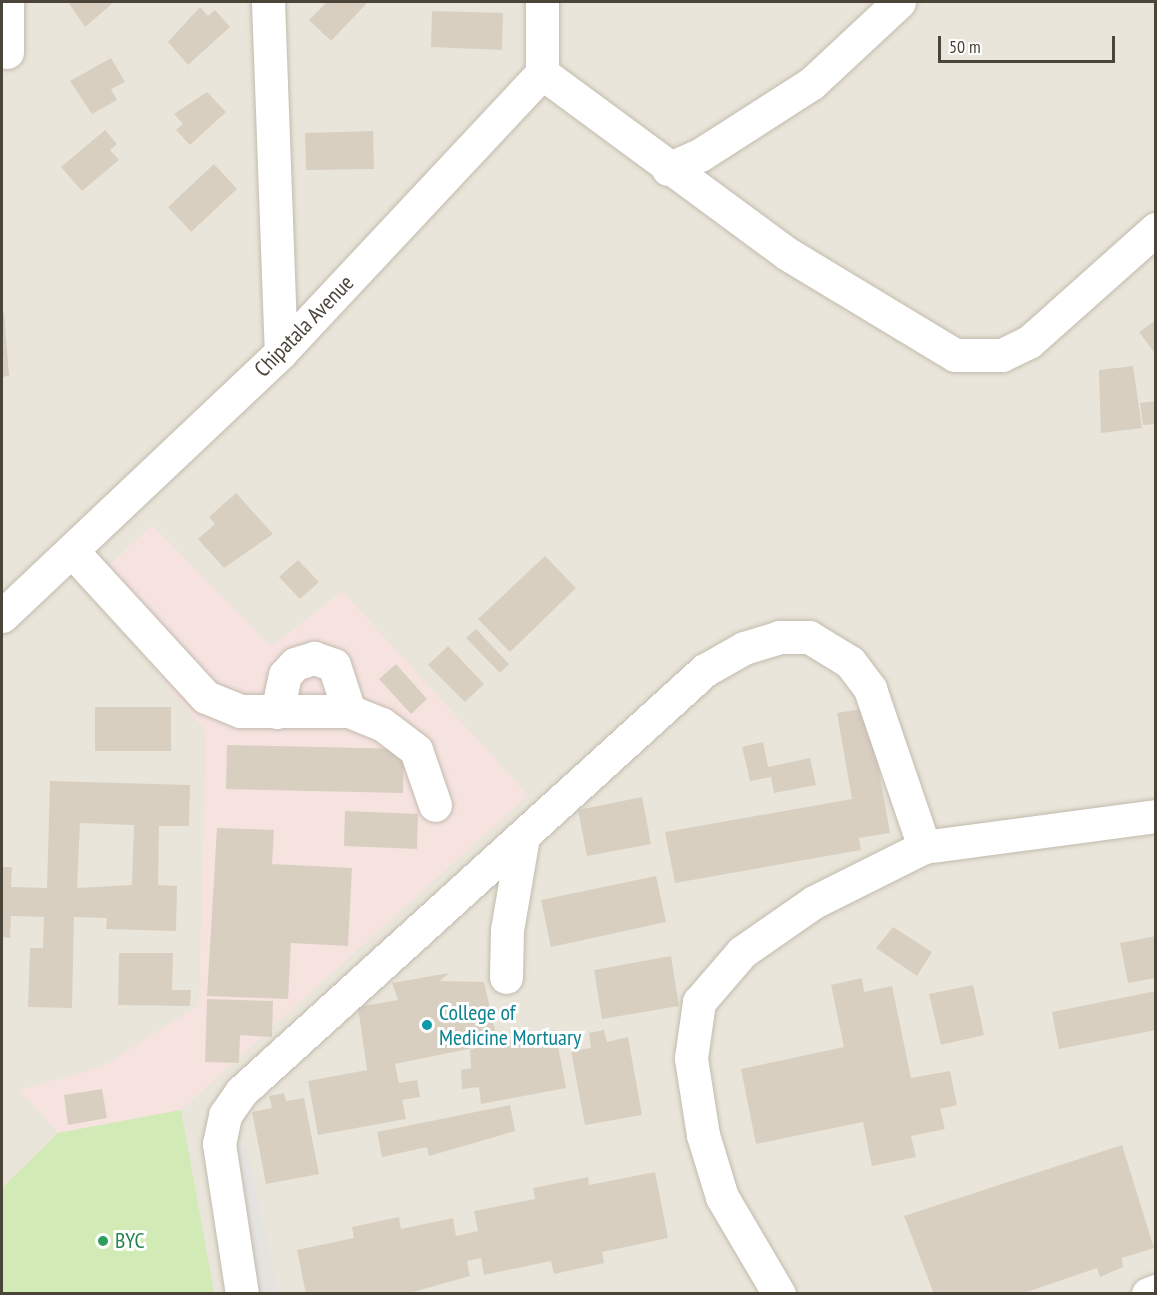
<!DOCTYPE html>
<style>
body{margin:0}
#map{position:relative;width:1157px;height:1295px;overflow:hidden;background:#f6f3ec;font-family:"PT Sans Narrow",sans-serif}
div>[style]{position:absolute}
.residential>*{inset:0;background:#eae5da}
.medical>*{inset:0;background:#f6e3e0}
.green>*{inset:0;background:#d2eab5}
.parking>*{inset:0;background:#e5e3e0}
.building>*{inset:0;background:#d8cfc1}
.roads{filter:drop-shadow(0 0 2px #c2bbae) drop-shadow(0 0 2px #c2bbae)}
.minor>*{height:33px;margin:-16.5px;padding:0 16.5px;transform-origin:16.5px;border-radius:16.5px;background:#fff}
.dots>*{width:16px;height:16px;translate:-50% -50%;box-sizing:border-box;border:3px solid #fff;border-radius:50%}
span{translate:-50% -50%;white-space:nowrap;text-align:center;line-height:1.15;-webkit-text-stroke:6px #fff;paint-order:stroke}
.street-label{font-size:22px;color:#4b4439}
.culture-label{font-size:22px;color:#0d838f}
.left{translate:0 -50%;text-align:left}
.leisure-label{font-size:22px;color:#27864d}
.frame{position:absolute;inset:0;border:3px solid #4b4439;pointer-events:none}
.scale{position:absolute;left:938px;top:36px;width:177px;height:27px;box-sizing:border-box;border:3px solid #4b4439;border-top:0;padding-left:8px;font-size:18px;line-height:21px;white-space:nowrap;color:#4b4439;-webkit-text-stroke:4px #fff;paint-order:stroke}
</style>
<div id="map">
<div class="residential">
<div style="clip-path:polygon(2px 2px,1155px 2px,1155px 1293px,2px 1293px)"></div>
</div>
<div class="medical">
<div style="clip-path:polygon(152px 525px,271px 647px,342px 591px,528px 795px,181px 1110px,58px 1133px,20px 1090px,102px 1067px,199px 1005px,206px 732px,83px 583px,97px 577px)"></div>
</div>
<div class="green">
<div style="clip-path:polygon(181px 1110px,214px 1293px,2px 1293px,2px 1188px,58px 1133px)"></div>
</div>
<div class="parking">
<div style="clip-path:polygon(246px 1145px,278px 1293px,230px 1293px,201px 1148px)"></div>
</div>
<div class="building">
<div style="clip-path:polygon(68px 2px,114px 2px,85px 27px)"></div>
<div style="clip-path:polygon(327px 2px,368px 2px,331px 41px,309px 20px)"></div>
<div style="clip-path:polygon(200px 7px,208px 16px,215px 10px,230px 27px,188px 65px,168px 42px)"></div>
<div style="clip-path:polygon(432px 11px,503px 13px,502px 50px,431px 47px)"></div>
<div style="clip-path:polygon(111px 58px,125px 82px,111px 89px,117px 100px,92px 114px,70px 81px)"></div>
<div style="clip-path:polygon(207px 92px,226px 112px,190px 145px,176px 130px,183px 124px,174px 114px)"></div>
<div style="clip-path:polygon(105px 130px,117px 144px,110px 150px,119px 160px,82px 191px,61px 167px)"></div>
<div style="clip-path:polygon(373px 131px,374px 169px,306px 170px,305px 133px)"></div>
<div style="clip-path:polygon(214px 164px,237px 189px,191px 232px,168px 207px)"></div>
<div style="clip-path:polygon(4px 312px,9px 376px,2px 377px,2px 313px)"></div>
<div style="clip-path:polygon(1156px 320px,1156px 355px,1139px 332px)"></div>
<div style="clip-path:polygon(1133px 366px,1142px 428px,1101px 433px,1099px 370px)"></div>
<div style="clip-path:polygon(1156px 401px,1156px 424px,1143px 425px,1140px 403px)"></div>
<div style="clip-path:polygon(236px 493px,273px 534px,224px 568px,198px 539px,215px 524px,209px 517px)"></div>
<div style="clip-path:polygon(545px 556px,576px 588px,510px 652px,478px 619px)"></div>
<div style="clip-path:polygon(298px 560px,319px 582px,300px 599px,279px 577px)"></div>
<div style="clip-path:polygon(476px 629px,509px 664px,500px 673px,466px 638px)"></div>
<div style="clip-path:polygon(448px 646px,484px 684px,465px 702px,428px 665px)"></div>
<div style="clip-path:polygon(396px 664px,427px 699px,411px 714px,379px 679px)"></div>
<div style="clip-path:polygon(95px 707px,171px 707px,171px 751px,95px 751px)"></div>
<div style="clip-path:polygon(868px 708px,890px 833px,859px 838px,861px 850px,675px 883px,665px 832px,852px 799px,837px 713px)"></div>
<div style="clip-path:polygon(763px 742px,768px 767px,810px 758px,816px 785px,774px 793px,771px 777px,750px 781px,742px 747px)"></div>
<div style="clip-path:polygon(227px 745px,404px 749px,403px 793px,226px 789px)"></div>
<div style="clip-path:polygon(evenodd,50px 781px,190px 785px,189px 826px,159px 826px,158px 885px,177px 886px,176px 931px,106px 929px,107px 918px,74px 917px,72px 1008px,28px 1007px,30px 948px,43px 948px,44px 917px,11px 916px,10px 938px,2px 937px,2px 867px,12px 867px,11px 887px,47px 888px,50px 781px,80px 823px,134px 825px,132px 885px,77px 888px,80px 823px)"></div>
<div style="clip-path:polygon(642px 797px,651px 844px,587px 856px,578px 810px)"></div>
<div style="clip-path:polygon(345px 811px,418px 814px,417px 849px,344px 846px)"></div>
<div style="clip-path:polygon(217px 828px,274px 830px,272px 864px,352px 868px,348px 946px,291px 943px,288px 999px,207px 996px)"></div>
<div style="clip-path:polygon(656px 876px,666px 922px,551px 947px,541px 900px)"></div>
<div style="clip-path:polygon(893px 927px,932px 952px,917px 976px,876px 948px)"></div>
<div style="clip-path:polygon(1156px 936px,1156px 978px,1128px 983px,1120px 943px)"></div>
<div style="clip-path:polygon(119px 953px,173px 953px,172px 990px,191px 990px,190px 1006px,118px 1005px)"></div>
<div style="clip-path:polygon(671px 956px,679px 1006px,602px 1019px,594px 970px)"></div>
<div style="clip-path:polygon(449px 973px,440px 981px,484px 982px,498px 1043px,555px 1030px,566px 1088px,481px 1104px,479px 1087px,462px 1089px,461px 1070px,471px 1068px,470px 1050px,478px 1047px,395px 1064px,399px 1083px,417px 1080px,420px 1097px,402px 1100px,406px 1119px,318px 1135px,308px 1081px,367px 1070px,358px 1007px,398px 1000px,392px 983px)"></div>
<div style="clip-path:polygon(862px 978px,864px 992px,892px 986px,911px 1078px,950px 1071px,957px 1105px,940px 1109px,945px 1129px,911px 1136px,916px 1157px,872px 1166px,863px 1122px,756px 1144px,741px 1069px,844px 1047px,831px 985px)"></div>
<div style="clip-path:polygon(973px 985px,984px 1035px,941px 1045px,929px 994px)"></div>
<div style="clip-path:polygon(1156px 991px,1156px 1030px,1059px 1049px,1052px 1012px)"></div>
<div style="clip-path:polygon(207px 999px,273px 1001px,272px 1037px,240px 1035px,239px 1063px,205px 1062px)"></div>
<div style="clip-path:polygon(604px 1030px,607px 1042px,628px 1037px,642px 1115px,585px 1125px,571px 1051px,591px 1048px,589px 1033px)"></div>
<div style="clip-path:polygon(102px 1089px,107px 1118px,68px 1125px,64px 1095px)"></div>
<div style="clip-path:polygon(284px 1093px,286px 1101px,304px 1098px,319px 1174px,266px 1184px,252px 1112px,272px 1108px,269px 1096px)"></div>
<div style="clip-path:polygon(510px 1105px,515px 1131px,429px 1156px,427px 1147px,382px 1157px,377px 1132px)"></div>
<div style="clip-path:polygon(1122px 1145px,1154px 1248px,1122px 1258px,1123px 1267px,1100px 1277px,1097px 1268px,1021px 1294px,934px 1294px,904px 1216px)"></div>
<div style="clip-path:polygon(655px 1172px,668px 1238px,602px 1252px,604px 1263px,554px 1274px,551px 1261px,484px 1275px,481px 1258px,467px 1261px,470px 1276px,406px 1294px,306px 1294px,297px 1250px,354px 1238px,352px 1227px,399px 1217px,401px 1229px,453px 1218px,456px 1236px,478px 1231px,474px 1211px,535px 1199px,533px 1188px,588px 1177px,589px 1185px)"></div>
</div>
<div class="roads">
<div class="minor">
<div style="left:7px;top:2px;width:50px;rotate:90deg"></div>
<div style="left:268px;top:2px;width:350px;rotate:87.9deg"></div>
<div style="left:542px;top:73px;width:303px;rotate:36.4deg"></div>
<div style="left:786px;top:253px;width:197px;rotate:31.1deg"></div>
<div style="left:955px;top:355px;width:47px"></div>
<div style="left:1002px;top:355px;width:30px;rotate:-26deg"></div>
<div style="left:1029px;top:342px;width:170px;rotate:-41.7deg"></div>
<div style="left:668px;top:169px;width:35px;rotate:-24deg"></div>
<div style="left:700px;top:155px;width:133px;rotate:-32.7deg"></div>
<div style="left:812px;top:83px;width:119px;rotate:-43deg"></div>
<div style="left:72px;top:551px;width:198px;rotate:47.5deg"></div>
<div style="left:206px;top:697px;width:37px;rotate:22deg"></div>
<div style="left:240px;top:711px;width:109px"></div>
<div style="left:349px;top:711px;width:35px;rotate:22deg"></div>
<div style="left:382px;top:724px;width:43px;rotate:37.4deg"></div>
<div style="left:416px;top:750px;width:58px;rotate:70.9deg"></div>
<div style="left:2px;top:616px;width:384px;rotate:-43.4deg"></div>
<div style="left:281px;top:352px;width:382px;rotate:-46.9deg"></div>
<div style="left:542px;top:73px;width:71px;rotate:-90deg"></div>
<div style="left:277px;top:712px;width:38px;rotate:-78deg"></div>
<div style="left:285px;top:675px;width:15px;rotate:-48deg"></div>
<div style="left:295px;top:664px;width:20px;rotate:-18deg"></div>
<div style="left:314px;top:658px;width:21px;rotate:19deg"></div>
<div style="left:334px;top:665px;width:48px;rotate:71.9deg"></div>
<div style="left:506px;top:977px;width:47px;rotate:-88.8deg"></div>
<div style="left:507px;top:930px;width:95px;rotate:-80.3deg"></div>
<div style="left:242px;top:1294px;width:152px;rotate:-98.7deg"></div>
<div style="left:219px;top:1144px;width:30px;rotate:-78deg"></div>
<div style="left:225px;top:1115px;width:28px;rotate:-55deg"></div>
<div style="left:241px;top:1092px;width:627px;rotate:-42.29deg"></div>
<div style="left:705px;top:670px;width:45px;rotate:-29.4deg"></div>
<div style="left:744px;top:648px;width:37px;rotate:-17deg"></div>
<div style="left:779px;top:637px;width:30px"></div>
<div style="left:809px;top:637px;width:48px;rotate:31.4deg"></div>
<div style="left:850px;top:662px;width:34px;rotate:53deg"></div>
<div style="left:870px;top:689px;width:167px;rotate:71.1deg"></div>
<div style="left:779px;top:1294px;width:113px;rotate:-120.4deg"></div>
<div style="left:722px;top:1197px;width:65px;rotate:-107deg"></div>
<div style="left:703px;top:1135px;width:78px;rotate:-98.9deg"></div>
<div style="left:691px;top:1058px;width:57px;rotate:-81.9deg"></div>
<div style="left:699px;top:1002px;width:66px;rotate:-49.3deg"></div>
<div style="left:742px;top:952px;width:88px;rotate:-34.8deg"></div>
<div style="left:814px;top:902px;width:123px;rotate:-26.6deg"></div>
<div style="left:924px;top:847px;width:234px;rotate:-7.6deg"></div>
<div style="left:1148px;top:1294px;width:9px;rotate:-21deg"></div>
</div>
</div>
<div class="dots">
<div style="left:427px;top:1025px;background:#0f9aa8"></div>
<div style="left:103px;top:1241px;background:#2e9e5b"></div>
</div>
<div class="street-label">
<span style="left:304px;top:326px;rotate:-46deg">Chipatala Avenue</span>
</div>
<div class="culture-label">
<span class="left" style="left:439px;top:1025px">College of<br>Medicine Mortuary</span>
</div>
<div class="leisure-label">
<span class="left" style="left:115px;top:1241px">BYC</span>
</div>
<div class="frame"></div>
<div class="scale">50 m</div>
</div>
